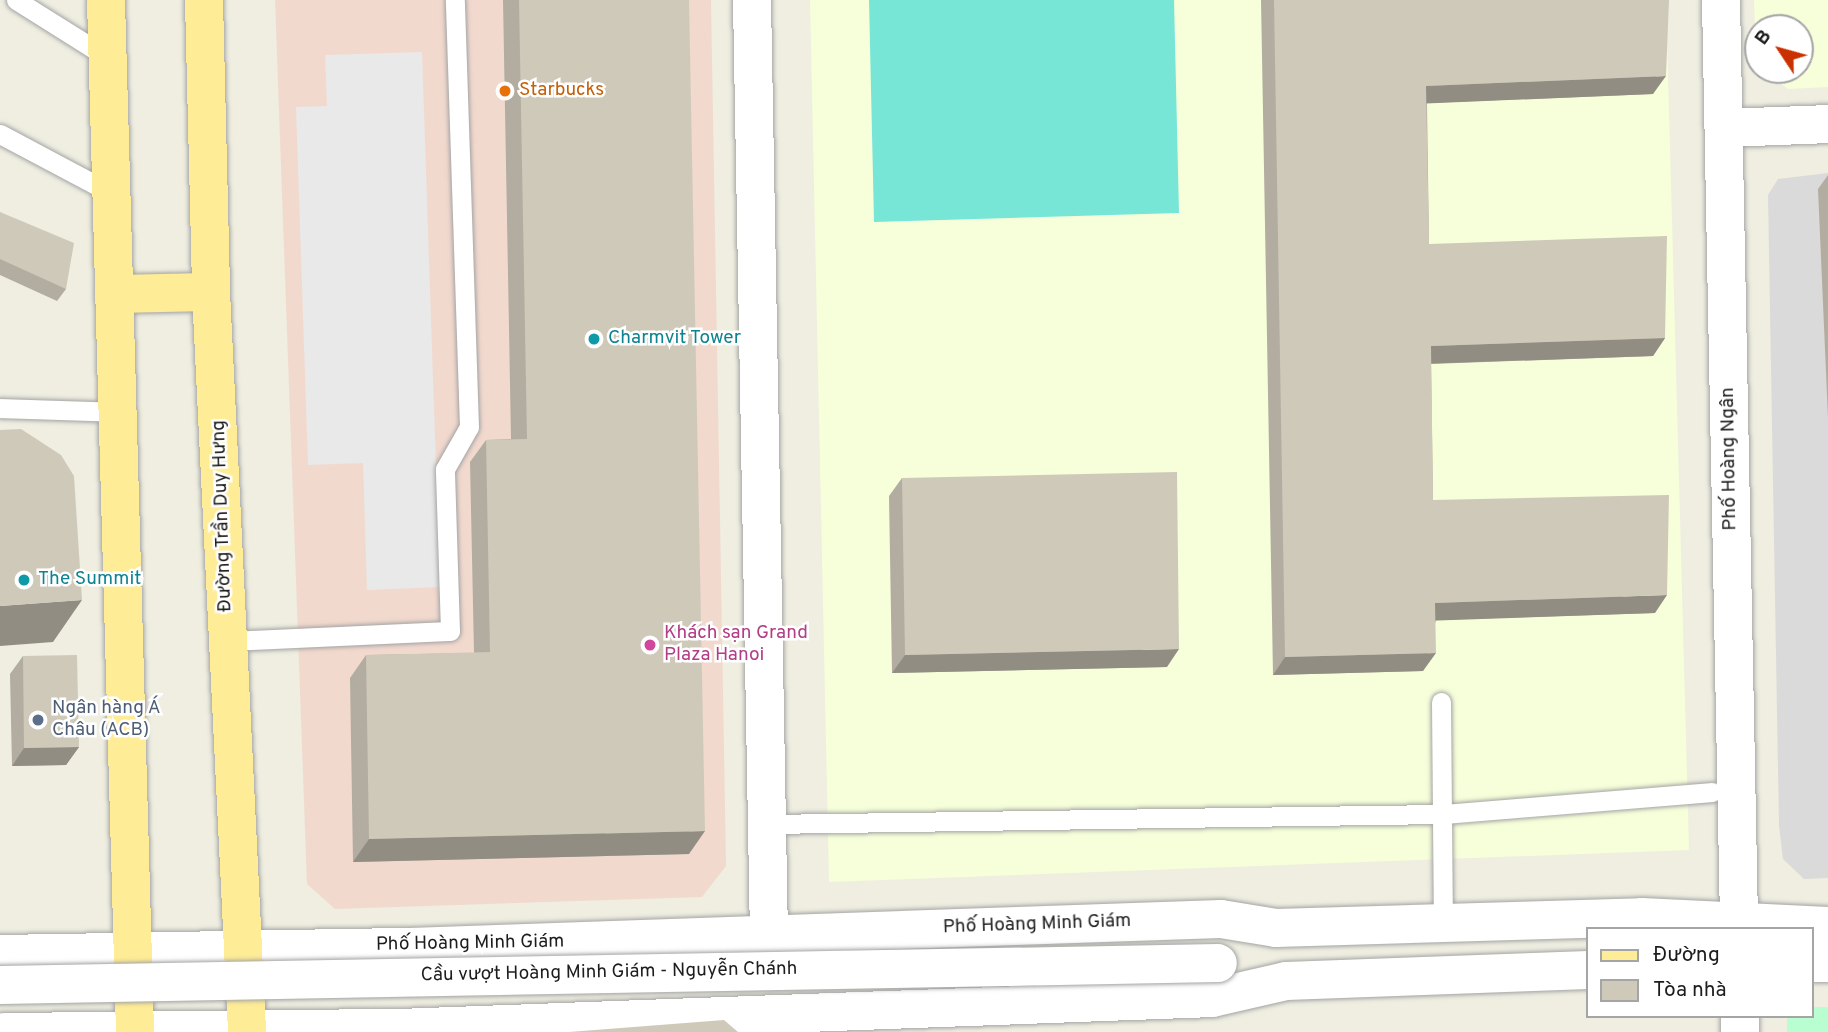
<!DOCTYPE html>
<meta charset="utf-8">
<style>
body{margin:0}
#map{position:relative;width:1828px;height:1032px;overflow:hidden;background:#efeee1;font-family:Overpass,sans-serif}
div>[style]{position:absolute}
.residential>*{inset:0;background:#dbdada}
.commercial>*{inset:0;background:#f2d9ce}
.education>*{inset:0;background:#f6ffda}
.park>*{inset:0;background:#b9fed0}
.pitch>*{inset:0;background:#77e6d7}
.parking>*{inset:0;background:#e9e9e9}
.roads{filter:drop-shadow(0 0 2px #a4a4a4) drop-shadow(0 0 2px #a4a4a4)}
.service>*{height:19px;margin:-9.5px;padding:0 9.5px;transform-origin:9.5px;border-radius:9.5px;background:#fff}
.minor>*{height:38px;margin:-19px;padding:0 19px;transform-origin:19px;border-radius:19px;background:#fff}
.tertiary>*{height:38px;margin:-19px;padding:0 19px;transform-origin:19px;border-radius:19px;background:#fff}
.primary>*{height:38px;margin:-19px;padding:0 19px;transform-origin:19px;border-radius:19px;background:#ffec96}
.bridges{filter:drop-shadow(0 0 2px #a4a4a4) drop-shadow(0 0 2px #a4a4a4)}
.tertiary-bridge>*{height:38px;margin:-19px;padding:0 19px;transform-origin:19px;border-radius:19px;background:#fff}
.wall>*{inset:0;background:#b2ada0}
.shaded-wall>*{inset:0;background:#918d82}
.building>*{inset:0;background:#cfc9ba}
.dots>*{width:19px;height:19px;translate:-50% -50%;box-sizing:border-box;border:4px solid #fff;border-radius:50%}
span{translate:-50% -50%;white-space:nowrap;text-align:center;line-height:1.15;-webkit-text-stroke:5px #fff;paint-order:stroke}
.food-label{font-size:19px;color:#c56008}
.left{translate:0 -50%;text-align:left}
.culture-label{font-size:19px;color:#0d838f}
.street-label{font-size:19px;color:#1d1d1d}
.hotel-label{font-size:19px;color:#b23c85}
.service-label{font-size:19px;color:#4e5e75}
.legend{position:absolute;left:1586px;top:927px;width:228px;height:91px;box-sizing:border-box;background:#fff;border:2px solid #a5a5a5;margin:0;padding:9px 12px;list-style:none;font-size:21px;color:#1d1d1d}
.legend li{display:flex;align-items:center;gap:14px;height:35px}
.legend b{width:35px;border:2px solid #a5a5a5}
.north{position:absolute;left:1744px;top:14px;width:70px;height:70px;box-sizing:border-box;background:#fff;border:2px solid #a5a5a5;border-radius:50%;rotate:306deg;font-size:19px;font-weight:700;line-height:28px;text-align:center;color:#1d1d1d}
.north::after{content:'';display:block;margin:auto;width:24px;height:32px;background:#c93200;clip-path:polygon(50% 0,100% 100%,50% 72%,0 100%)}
</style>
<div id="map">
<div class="residential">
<div style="clip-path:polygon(1828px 173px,1828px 878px,1804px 879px,1783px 859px,1779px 826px,1768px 195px,1778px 179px)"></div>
</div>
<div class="commercial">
<div style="clip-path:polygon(275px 0,711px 0,726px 866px,702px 897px,335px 909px,307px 884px)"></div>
</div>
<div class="education">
<div style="clip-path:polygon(810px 0,1666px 0,1689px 850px,829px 882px)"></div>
<div style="clip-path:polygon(1754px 0,1828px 0,1828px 87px,1788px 89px,1763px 70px,1800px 70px,1800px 28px,1758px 28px,1756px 64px)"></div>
</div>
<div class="park">
<div style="clip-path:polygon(1812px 1007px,1828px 1007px,1828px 1032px,1787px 1032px,1787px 1016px,1812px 1016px)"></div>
</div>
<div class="pitch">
<div style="clip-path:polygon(869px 0,1174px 0,1179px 213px,874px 222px)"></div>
</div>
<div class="parking">
<div style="clip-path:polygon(422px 52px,440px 587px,367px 590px,363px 463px,308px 465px,296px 107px,327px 106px,325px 55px)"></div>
</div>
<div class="roads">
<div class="service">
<div style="left:16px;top:0;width:107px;rotate:32.1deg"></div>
<div style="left:0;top:134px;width:126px;rotate:28deg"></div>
<div style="left:0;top:408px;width:120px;rotate:1.9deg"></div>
<div style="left:228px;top:641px;width:222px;rotate:-2.6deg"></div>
<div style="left:450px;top:631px;width:162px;rotate:-91.8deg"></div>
<div style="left:445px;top:469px;width:48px;rotate:-60.3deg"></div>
<div style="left:469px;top:427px;width:427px;rotate:-91.9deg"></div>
<div style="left:1441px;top:702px;width:217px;rotate:89.5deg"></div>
<div style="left:767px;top:824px;width:677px;rotate:-0.85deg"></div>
<div style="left:1444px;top:814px;width:269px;rotate:-4.7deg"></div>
</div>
<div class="minor">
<div style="left:752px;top:0;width:935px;rotate:88.96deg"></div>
<div style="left:1726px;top:128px;width:102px;rotate:-2.2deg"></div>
</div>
<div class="tertiary">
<div style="left:1721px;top:0;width:918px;rotate:88.88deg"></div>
<div style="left:0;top:954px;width:410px;rotate:-1deg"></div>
<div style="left:410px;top:947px;width:811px;rotate:-1.98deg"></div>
<div style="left:1221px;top:919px;width:56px;rotate:9.3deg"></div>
<div style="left:1276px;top:928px;width:366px;rotate:-1.7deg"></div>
<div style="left:1642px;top:917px;width:186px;rotate:2.8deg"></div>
<div style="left:1812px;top:963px;width:16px"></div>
<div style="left:5px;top:1032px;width:394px;rotate:-0.6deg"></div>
<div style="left:399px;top:1028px;width:814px;rotate:-2.11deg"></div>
<div style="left:1212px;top:998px;width:76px;rotate:-12.9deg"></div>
<div style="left:1286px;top:981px;width:302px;rotate:-2.1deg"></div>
<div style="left:1740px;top:1032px;width:16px;rotate:-90deg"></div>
</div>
<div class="primary">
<div style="left:106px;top:0;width:1032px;rotate:88.39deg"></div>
<div style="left:204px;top:0;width:292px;rotate:88.6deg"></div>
<div style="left:211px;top:292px;width:741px;rotate:87.21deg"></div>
<div style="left:114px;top:294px;width:97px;rotate:-1.2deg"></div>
</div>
</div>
<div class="bridges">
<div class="tertiary-bridge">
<div style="left:0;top:985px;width:1218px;rotate:-1.03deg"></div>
</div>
</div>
<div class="wall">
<div style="clip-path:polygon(503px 0,689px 0,689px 854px,353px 862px,350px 678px,366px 655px,474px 653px,470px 462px,486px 440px,511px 439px)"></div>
<div style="clip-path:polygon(1261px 0,1669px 0,1653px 94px,1427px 103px,1429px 244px,1665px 338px,1653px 356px,1431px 364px,1433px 500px,1655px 613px,1436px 620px,1423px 671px,1273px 675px)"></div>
<div style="clip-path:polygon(1828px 175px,1828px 418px,1818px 189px)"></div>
<div style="clip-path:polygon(0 212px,66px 289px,57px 301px,0 275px)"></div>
<div style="clip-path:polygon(902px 478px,1167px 667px,892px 673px,889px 496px)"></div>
<div style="clip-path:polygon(23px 656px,79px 747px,66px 765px,12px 766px,10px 674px)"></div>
</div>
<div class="shaded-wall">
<div style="clip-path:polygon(1666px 76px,1653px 94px,1414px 104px,1426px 86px)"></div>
<div style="clip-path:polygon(1665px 338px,1653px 356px,1418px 364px,1431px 346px)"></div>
<div style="clip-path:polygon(1667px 595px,1655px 613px,1423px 621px,1435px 603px)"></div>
<div style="clip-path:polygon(82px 600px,53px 642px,0 646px,0 606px)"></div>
<div style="clip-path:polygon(1179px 649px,1167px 667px,892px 673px,905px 655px)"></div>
<div style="clip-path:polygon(1436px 653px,1423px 671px,1273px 675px,1285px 657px)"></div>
<div style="clip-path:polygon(79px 747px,66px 765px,12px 766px,24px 748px)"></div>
<div style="clip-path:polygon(705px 831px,689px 854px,353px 862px,369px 839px)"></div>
</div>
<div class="building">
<div style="clip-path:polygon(519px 0,689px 0,705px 831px,369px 839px,366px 655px,490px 652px,486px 440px,527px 439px)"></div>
<div style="clip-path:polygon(1274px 0,1669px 0,1666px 76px,1426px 86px,1429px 244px,1667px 236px,1665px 338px,1431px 346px,1433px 500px,1669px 495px,1667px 595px,1435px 603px,1436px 653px,1285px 657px)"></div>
<div style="clip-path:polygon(0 212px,74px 243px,66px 289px,0 259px)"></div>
<div style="clip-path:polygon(21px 429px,61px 455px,74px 476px,82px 600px,0 606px,0 430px)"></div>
<div style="clip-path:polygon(1177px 472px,1179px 649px,905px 655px,902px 478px)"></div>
<div style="clip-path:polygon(77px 655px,79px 747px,24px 748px,23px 656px)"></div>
<div style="clip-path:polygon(724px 1020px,738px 1032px,569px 1032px)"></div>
</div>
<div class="dots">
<div style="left:505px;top:91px;background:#e8710a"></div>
<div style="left:594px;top:339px;background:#0f9aa8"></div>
<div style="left:24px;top:580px;background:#0f9aa8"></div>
<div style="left:650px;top:645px;background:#d1479c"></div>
<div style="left:38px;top:720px;background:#5c6f8a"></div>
</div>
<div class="food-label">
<span class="left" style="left:519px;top:91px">Starbucks</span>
</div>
<div class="culture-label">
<span class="left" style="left:608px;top:339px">Charmvit Tower</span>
<span class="left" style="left:38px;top:580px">The Summit</span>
</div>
<div class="street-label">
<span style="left:1730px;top:459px;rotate:-91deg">Phố Hoàng Ngân</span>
<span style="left:223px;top:516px;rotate:-92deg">Đường Trần Duy Hưng</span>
<span style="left:1037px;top:925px;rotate:-2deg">Phố Hoàng Minh Giám</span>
<span style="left:470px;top:944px;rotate:-1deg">Phố Hoàng Minh Giám</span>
<span style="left:609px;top:973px;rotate:-1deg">Cầu vượt Hoàng Minh Giám - Nguyễn Chánh</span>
</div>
<div class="hotel-label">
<span class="left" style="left:664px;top:645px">Khách sạn Grand<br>Plaza Hanoi</span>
</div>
<div class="service-label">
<span class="left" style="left:52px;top:720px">Ngân hàng Á<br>Châu (ACB)</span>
</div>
<ul class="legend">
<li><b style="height:9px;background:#ffec96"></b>Đường</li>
<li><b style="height:19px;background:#cfc9ba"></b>Tòa nhà</li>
</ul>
<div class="north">B</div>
</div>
